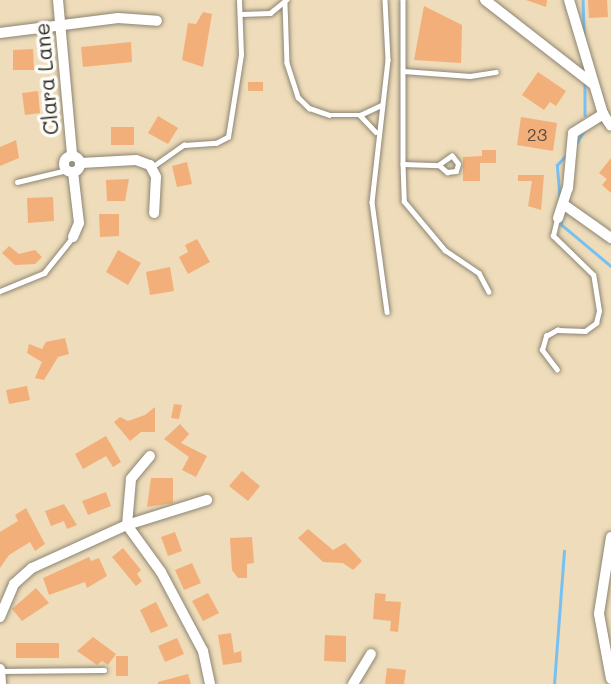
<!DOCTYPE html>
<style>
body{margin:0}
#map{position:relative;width:611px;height:684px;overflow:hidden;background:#eedcba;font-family:Mali,sans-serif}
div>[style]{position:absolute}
.stream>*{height:2.5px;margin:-1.25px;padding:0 1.25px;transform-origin:1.25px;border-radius:1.25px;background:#78c0f0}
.building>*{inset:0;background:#f3af79}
.roads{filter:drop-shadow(0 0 2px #8c8472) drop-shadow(0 0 2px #8c8472)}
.lane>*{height:4.5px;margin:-2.25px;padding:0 2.25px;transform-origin:2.25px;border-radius:2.25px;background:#fff}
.street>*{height:10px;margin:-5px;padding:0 5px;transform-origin:5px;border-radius:5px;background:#fff}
.street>.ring{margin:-5px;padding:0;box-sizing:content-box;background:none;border:10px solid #fff;border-radius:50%}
span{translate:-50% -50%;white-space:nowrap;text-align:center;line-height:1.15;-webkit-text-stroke:7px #fdfcf7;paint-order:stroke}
.number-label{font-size:18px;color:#5d4c3e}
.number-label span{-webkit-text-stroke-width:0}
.street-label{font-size:21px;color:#2b2b2b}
</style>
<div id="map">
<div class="stream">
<div style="left:583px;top:0;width:35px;rotate:88deg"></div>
<div style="left:585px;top:83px;width:32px;rotate:90deg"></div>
<div style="left:575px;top:145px;width:19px;rotate:-58deg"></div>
<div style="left:560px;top:202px;width:37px;rotate:-95deg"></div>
<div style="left:557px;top:165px;width:16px;rotate:-47deg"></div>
<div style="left:561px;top:219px;width:6px;rotate:81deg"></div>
<div style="left:562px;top:225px;width:64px;rotate:39.9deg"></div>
<div style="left:554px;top:684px;width:133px;rotate:-85.7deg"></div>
</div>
<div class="building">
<div style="clip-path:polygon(526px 0,547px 0,546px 7px)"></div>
<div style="clip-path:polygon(588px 0,607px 0,608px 17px,589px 18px)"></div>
<div style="clip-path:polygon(424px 6px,462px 25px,461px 63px,414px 60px)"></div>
<div style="clip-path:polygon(203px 12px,212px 14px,203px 67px,182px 60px,188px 23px,196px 24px)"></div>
<div style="clip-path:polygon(131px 42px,132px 62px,83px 67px,81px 47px)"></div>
<div style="clip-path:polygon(33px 49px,34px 70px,13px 70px,13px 50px)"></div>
<div style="clip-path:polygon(538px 72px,566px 91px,556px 106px,550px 102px,544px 110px,522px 95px)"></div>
<div style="clip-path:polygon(248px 82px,263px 82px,263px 91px,248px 91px)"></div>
<div style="clip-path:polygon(38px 91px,40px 113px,25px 115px,22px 93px)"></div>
<div style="clip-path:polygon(158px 116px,178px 128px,168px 144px,148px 133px)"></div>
<div style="clip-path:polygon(521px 117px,557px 123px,553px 151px,517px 145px)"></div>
<div style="clip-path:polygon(111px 127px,134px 127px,134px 145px,111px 145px)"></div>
<div style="clip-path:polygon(16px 140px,19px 158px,0 166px,0 147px)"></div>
<div style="clip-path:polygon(482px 150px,496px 150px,496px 163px,480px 163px,480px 181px,463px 181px,463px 157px,482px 156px)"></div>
<div style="clip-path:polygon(611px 158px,611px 193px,602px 185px,607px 179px,599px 173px)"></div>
<div style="clip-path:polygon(187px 162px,192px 184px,177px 187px,172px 166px)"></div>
<div style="clip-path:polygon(518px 175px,544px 175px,541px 210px,528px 206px,532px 181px,518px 181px)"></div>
<div style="clip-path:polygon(129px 179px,125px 201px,107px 201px,106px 180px)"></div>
<div style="clip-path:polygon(53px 197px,54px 221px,28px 223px,27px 198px)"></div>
<div style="clip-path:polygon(99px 214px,119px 214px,119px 236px,100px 237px)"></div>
<div style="clip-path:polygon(197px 239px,210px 262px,188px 274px,179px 257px,188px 252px,185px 245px)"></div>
<div style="clip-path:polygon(9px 246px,19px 254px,35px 250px,42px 257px,35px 264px,15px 265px,2px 253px)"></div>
<div style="clip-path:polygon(118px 250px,141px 263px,128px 285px,106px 272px)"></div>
<div style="clip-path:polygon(170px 267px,174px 291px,150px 295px,146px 272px)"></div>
<div style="clip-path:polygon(65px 338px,69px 354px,58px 357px,44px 380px,35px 378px,42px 362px,27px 353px,29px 344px,42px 349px,46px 342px)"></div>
<div style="clip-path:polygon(27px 386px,30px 400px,9px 404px,6px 390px)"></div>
<div style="clip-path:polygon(174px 404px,182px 405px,179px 419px,171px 418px)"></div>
<div style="clip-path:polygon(155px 407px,155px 432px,141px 432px,130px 441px,114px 422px,120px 417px,128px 421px,145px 415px)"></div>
<div style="clip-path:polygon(180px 424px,189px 434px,181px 443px,207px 456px,196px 477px,182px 470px,189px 457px,164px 439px)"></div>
<div style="clip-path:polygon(106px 436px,121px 462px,113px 467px,106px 456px,83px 469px,75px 454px)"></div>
<div style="clip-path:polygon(242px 471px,260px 486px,248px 501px,229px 486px)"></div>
<div style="clip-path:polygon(151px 478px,173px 478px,173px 503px,147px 507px)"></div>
<div style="clip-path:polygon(106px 492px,111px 506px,88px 515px,82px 501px)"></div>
<div style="clip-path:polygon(64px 504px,77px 525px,67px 529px,64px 521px,51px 526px,45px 511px)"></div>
<div style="clip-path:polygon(26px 508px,45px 544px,35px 551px,30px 542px,9px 555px,0 568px,0 532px,18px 521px,15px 515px)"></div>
<div style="clip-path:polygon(308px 529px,333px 550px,345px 543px,362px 561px,353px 570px,343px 563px,323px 562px,298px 538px)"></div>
<div style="clip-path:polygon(175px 532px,182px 551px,168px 556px,161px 537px)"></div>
<div style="clip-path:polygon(252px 537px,254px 563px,247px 564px,247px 578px,238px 578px,232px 570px,230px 538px)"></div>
<div style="clip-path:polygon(123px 548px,141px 570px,137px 574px,142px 581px,136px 586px,112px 557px)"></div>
<div style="clip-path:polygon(89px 557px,91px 561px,99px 558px,107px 576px,87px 588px,85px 582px,49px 595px,43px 578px)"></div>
<div style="clip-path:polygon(192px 563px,201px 583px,184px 590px,175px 570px)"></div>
<div style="clip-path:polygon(36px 588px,49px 603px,22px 621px,12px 609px)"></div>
<div style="clip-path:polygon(208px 593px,219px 613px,203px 621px,192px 601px)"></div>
<div style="clip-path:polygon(375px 593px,386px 594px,385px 601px,401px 602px,398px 632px,390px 631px,391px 621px,373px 619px)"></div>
<div style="clip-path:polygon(156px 602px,168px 626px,151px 633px,140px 610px)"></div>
<div style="clip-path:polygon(231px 633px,234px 653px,241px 651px,242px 662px,223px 665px,218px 635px)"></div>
<div style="clip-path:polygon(325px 635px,346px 636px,346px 662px,324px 661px)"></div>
<div style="clip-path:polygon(93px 637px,116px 654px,108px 665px,102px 661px,97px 665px,77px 651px)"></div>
<div style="clip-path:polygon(177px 638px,184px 654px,165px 662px,158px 646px)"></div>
<div style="clip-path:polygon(16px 643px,59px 643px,59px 658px,16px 658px)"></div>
<div style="clip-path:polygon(116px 656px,128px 656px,128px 676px,116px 676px)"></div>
<div style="clip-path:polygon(387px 668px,406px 670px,404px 684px,385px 684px)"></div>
<div style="clip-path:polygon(188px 674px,191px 684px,158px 684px,158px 682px)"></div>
</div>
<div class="roads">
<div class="lane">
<div style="left:385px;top:0;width:60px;rotate:87.1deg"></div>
<div style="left:388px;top:60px;width:143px;rotate:96.4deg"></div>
<div style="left:372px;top:202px;width:111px;rotate:82.2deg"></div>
<div style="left:403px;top:0;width:164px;rotate:90deg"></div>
<div style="left:403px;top:164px;width:36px;rotate:2deg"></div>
<div style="left:439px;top:165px;width:11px;rotate:41deg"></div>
<div style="left:447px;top:172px;width:9px;rotate:-6deg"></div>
<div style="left:456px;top:171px;width:7px;rotate:-74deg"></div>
<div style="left:458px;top:164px;width:10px;rotate:-127deg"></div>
<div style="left:452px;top:156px;width:16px;rotate:145deg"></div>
<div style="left:285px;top:3px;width:60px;rotate:88.1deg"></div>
<div style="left:287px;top:63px;width:36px;rotate:72deg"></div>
<div style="left:298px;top:97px;width:16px;rotate:45deg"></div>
<div style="left:309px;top:108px;width:21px;rotate:19deg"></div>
<div style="left:329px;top:115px;width:31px"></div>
<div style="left:360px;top:115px;width:23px;rotate:-25deg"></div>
<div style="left:241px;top:14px;width:29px;rotate:-2deg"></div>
<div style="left:270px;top:13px;width:21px;rotate:-39deg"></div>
<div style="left:403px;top:71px;width:67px;rotate:4.3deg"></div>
<div style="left:470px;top:76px;width:26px;rotate:-9deg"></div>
<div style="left:360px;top:115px;width:23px;rotate:47deg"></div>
<div style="left:403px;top:164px;width:37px;rotate:88deg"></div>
<div style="left:404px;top:201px;width:64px;rotate:50.1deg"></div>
<div style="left:445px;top:250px;width:41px;rotate:34.1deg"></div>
<div style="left:479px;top:273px;width:21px;rotate:62deg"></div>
<div style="left:152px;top:167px;width:39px;rotate:-35deg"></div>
<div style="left:184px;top:145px;width:32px;rotate:-4deg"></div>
<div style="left:216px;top:143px;width:13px;rotate:-27deg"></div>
<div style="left:228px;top:137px;width:83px;rotate:-81deg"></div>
<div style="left:241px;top:55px;width:55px;rotate:-92.1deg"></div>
<div style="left:17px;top:182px;width:51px;rotate:-13.5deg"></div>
<div style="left:0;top:291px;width:48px;rotate:-22.2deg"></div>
<div style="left:44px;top:273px;width:45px;rotate:-51.3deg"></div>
<div style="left:557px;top:370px;width:25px;rotate:-127deg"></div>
<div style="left:542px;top:350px;width:15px;rotate:-74deg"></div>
<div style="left:546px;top:336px;width:13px;rotate:-29deg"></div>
<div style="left:557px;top:330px;width:28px;rotate:2deg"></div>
<div style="left:585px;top:331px;width:14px;rotate:-36deg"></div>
<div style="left:596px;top:323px;width:12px;rotate:-76deg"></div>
<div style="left:599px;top:311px;width:36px;rotate:-99deg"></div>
<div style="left:593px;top:275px;width:56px;rotate:-135.7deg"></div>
<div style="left:553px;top:236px;width:17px;rotate:-77deg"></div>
<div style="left:0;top:671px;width:104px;rotate:-0.6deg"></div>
</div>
<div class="street">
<div style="left:58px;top:0;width:156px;rotate:84.8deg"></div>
<div style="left:485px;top:0;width:137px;rotate:37.9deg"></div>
<div style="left:569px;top:0;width:119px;rotate:73.4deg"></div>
<div style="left:603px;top:114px;width:14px;rotate:56deg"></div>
<div style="left:0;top:33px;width:119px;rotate:-7.2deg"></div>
<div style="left:118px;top:18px;width:39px;rotate:4deg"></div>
<div class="ring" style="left:64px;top:156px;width:6px;height:6px"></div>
<div style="left:81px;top:163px;width:55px;rotate:-3.1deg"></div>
<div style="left:136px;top:160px;width:15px;rotate:20deg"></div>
<div style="left:150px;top:165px;width:13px;rotate:63deg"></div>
<div style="left:156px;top:177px;width:36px;rotate:93deg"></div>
<div style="left:563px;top:204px;width:59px;rotate:35.3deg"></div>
<div style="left:558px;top:218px;width:32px;rotate:-72deg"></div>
<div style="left:568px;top:188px;width:55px;rotate:-84.8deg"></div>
<div style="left:573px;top:133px;width:36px;rotate:-32deg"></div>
<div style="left:73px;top:237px;width:15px;rotate:-67deg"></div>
<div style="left:79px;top:223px;width:51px;rotate:-96.7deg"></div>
<div style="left:150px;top:456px;width:30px;rotate:130deg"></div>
<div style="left:131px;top:479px;width:46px;rotate:95deg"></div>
<div style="left:127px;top:525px;width:84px;rotate:-17.4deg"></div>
<div style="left:611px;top:537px;width:78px;rotate:98.9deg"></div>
<div style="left:599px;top:614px;width:66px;rotate:79.5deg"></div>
<div style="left:0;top:617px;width:36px;rotate:-67deg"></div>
<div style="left:14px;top:584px;width:24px;rotate:-42deg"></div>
<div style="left:32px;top:568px;width:104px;rotate:-24.4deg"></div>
<div style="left:127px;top:525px;width:58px;rotate:54.1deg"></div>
<div style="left:161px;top:572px;width:89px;rotate:62deg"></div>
<div style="left:203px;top:651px;width:34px;rotate:78deg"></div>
<div style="left:0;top:669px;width:15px;rotate:86deg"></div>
<div style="left:353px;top:684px;width:35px;rotate:-59deg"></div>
</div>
</div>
<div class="number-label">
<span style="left:537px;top:134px">23</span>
</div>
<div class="street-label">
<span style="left:46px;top:79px;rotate:-95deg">Clara Lane</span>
</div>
</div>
